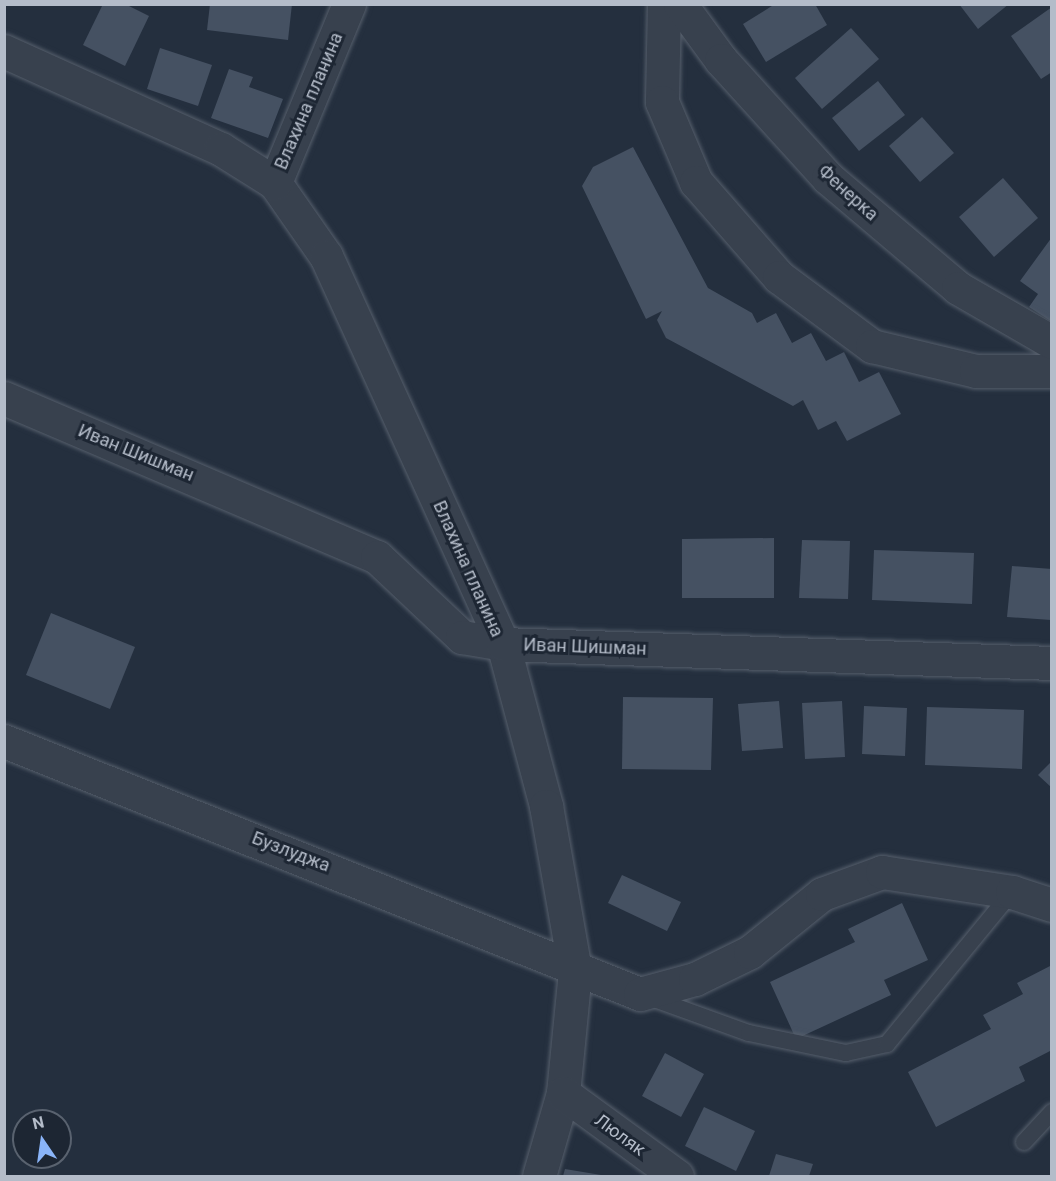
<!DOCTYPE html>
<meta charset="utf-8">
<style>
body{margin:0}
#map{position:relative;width:1056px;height:1181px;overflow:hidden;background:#242f3e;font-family:Roboto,sans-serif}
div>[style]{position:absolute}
.building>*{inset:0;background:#455162}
.roads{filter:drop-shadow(0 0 2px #565f6c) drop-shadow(0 0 2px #565f6c)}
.lane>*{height:16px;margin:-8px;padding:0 8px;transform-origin:8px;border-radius:8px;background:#38414e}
.street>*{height:33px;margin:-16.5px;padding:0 16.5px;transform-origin:16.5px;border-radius:16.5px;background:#38414e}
span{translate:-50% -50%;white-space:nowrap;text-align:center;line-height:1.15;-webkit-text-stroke:6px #1d2633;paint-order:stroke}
.street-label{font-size:18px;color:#b4bcc9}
.frame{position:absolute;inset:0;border:6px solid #b4bcc9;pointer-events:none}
.north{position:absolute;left:12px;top:1109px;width:60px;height:60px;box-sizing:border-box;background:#1d2633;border:2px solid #59626f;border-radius:50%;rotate:347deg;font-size:16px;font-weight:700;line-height:24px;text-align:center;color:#b4bcc9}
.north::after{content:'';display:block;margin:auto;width:21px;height:27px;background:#8ab4f8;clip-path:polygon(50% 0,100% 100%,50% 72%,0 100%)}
</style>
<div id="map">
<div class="building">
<div style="clip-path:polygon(103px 4px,125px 4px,149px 16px,125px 66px,83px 45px)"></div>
<div style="clip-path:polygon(210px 4px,292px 4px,288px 40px,207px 30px)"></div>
<div style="clip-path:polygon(775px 4px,815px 4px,827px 25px,766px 62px,743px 24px)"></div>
<div style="clip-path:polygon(959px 4px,1009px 4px,978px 29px)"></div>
<div style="clip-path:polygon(1052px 7px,1052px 72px,1041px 79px,1011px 36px)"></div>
<div style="clip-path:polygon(851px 28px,879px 59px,822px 109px,795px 78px)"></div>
<div style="clip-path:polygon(160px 48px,212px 65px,198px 106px,147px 89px)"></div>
<div style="clip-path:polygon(229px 69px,253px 77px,249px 87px,283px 99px,268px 138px,211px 118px)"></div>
<div style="clip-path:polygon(878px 81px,905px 115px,859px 151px,832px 118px)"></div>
<div style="clip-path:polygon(922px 117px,954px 153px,920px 182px,889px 146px)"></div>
<div style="clip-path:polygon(633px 147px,708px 288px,752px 313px,757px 323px,776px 313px,792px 343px,811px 333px,826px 361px,844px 352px,859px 382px,879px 372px,901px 414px,847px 441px,836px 421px,818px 430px,803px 400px,793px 406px,666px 338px,657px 320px,662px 311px,646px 319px,582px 186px,593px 167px)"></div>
<div style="clip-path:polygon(1003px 178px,1038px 218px,994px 257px,959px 217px)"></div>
<div style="clip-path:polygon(1052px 237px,1052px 322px,1029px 307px,1038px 294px,1020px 281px)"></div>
<div style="clip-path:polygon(774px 538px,774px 598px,682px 598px,682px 539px)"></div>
<div style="clip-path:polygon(802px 540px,850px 541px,848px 599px,799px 598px)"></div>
<div style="clip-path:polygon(874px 550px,974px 553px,972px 604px,872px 600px)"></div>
<div style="clip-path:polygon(1012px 566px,1052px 569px,1051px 620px,1007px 617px)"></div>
<div style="clip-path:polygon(51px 613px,135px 647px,110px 709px,26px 675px)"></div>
<div style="clip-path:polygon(623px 697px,713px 698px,711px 770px,622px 769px)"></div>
<div style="clip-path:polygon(779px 701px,783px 748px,742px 751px,738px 704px)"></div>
<div style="clip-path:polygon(842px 701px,845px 757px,805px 759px,802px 703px)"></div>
<div style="clip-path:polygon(864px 706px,907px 708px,905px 756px,862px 754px)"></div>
<div style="clip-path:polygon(927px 707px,1024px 710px,1022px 769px,925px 765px)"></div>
<div style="clip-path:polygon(1052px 761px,1052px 788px,1038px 775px)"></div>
<div style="clip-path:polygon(622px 875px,681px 902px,667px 931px,608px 903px)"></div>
<div style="clip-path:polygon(902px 903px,928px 960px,884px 980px,891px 995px,796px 1039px,770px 982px,855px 942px,848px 929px)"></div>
<div style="clip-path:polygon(1052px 965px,1052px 1050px,1019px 1067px,1025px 1081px,936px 1127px,908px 1072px,991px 1029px,983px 1015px,1023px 994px,1017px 983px)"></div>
<div style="clip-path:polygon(665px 1053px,704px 1074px,681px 1117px,642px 1096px)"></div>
<div style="clip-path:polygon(704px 1107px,755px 1131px,736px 1171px,685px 1146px)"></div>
<div style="clip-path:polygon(776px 1154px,813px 1164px,809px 1176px,769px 1176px)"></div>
<div style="clip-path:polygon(565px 1169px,601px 1175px,601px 1176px,563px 1176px)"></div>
</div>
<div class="roads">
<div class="lane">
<div style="left:646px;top:996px;width:109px;rotate:19.8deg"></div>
<div style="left:749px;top:1033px;width:99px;rotate:11.7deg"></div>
<div style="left:846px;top:1053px;width:42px;rotate:-12.4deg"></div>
<div style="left:887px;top:1044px;width:197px;rotate:-50.6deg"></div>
<div style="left:1024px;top:1142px;width:41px;rotate:-47deg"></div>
</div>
<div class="street">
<div style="left:349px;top:4px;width:194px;rotate:112.5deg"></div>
<div style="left:275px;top:183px;width:89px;rotate:55.1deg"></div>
<div style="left:326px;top:256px;width:426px;rotate:65.5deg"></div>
<div style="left:503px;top:644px;width:168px;rotate:75.1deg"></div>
<div style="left:546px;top:806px;width:168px;rotate:80deg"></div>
<div style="left:575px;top:971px;width:123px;rotate:95.6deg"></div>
<div style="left:563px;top:1093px;width:86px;rotate:106.1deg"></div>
<div style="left:664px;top:4px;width:98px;rotate:91.2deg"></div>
<div style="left:662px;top:102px;width:87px;rotate:67deg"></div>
<div style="left:696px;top:182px;width:126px;rotate:48.9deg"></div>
<div style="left:779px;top:277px;width:116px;rotate:36.6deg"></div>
<div style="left:872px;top:346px;width:107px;rotate:13.5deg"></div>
<div style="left:976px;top:371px;width:76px"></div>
<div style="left:680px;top:4px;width:69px;rotate:53.8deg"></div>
<div style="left:721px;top:60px;width:159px;rotate:47.8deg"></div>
<div style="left:828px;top:178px;width:170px;rotate:40.2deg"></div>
<div style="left:958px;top:288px;width:108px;rotate:29.9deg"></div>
<div style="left:4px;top:51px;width:238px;rotate:24.3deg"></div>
<div style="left:221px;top:149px;width:64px;rotate:32.2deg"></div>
<div style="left:4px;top:398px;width:405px;rotate:23.1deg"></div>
<div style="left:377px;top:557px;width:117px;rotate:43.3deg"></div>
<div style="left:462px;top:637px;width:42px;rotate:9.7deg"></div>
<div style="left:503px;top:644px;width:549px;rotate:1.98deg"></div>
<div style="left:4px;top:741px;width:684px;rotate:21.69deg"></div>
<div style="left:640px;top:994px;width:57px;rotate:-15.3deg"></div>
<div style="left:695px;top:979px;width:61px;rotate:-26.1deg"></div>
<div style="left:750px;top:952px;width:92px;rotate:-38.9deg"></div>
<div style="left:822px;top:894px;width:64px;rotate:-20.1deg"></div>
<div style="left:882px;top:872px;width:132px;rotate:8.7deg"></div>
<div style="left:1012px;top:892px;width:42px;rotate:18deg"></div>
<div style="left:563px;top:1093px;width:141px;rotate:36.1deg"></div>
</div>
</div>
<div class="street-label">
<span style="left:309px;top:101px;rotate:-67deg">Влахина планина</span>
<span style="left:848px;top:193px;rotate:42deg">Фенерка</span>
<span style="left:136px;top:453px;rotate:22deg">Иван Шишман</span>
<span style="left:468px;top:569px;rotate:66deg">Влахина планина</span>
<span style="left:585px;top:647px;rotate:2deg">Иван Шишман</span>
<span style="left:291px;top:852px;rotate:21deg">Бузлуджа</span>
<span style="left:620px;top:1135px;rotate:36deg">Люляк</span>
</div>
<div class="frame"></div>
<div class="north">N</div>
</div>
